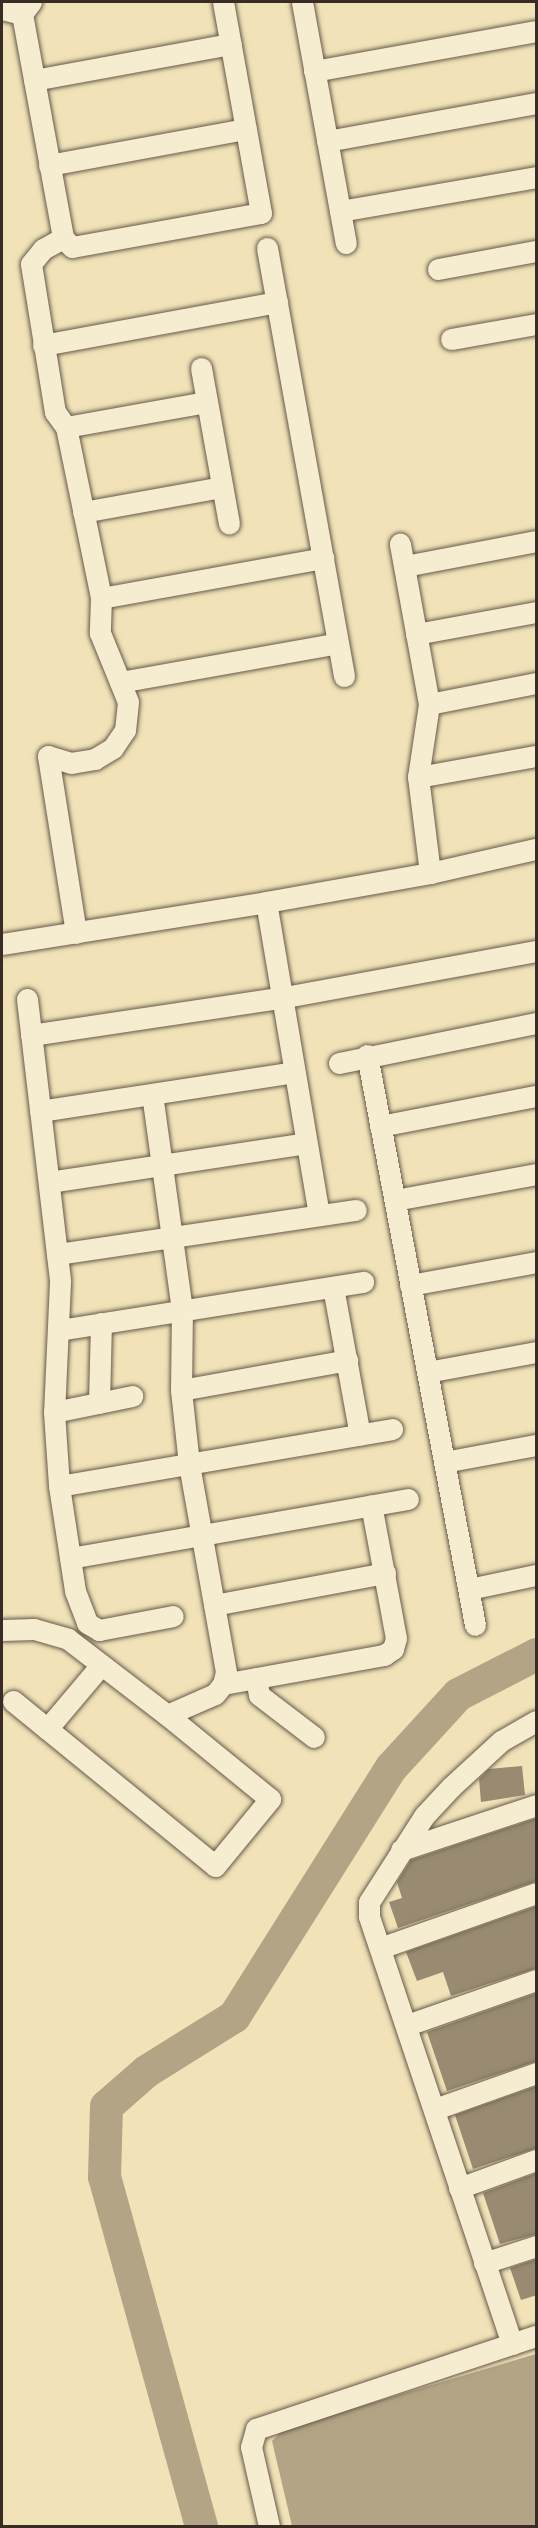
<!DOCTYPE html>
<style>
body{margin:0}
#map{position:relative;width:538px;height:2528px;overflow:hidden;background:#f1e2b7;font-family:"IM FELL Great Primer",serif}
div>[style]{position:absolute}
.water>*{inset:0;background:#b2a485}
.river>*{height:33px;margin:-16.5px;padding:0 16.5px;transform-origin:16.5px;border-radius:16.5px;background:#b2a485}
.building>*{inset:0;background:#988b71}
.roads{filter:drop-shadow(0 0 2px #665a4a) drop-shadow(0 0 2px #665a4a)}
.minor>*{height:21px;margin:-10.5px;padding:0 10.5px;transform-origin:10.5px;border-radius:10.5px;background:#f6ecd0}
span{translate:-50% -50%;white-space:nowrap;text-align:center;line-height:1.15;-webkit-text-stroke:4.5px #f6ecd0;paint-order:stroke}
.frame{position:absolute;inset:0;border:3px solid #382c25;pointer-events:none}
</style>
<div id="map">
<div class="water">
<div style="clip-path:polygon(536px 2354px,536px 2526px,292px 2526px,272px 2441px,284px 2429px)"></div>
</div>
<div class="river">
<div style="left:201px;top:2526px;width:362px;rotate:-105.5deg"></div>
<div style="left:104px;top:2177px;width:71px;rotate:-88.4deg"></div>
<div style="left:106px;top:2106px;width:53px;rotate:-41.2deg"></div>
<div style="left:146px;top:2071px;width:104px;rotate:-32deg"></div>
<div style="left:234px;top:2016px;width:294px;rotate:-57.8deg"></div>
<div style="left:391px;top:1767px;width:99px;rotate:-47.5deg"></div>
<div style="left:458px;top:1694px;width:88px;rotate:-27.1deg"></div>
</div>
<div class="building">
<div style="clip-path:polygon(522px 1766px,525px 1795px,481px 1802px,479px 1779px,489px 1769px)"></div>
<div style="clip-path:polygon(537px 1818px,537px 1881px,398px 1928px,389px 1902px,402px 1898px,397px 1882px,411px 1860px)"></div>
<div style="clip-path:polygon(537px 1906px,537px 1968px,451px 1996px,443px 1972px,417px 1981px,406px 1952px)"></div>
<div style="clip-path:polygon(537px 1993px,537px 2061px,447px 2091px,427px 2032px)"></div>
<div style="clip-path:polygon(537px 2086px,537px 2148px,473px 2169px,455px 2115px)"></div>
<div style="clip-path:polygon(537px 2173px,537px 2234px,500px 2244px,483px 2193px)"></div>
<div style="clip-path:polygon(537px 2259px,537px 2295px,521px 2300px,510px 2268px)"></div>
</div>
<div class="roads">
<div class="minor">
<div style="left:31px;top:2px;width:15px;rotate:127deg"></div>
<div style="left:22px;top:14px;width:228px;rotate:79.6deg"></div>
<div style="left:63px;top:238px;width:13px;rotate:45deg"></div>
<div style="left:72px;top:247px;width:192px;rotate:-10.2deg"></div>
<div style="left:261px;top:213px;width:214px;rotate:-100.2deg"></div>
<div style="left:302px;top:2px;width:245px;rotate:79.7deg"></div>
<div style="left:2px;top:9px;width:21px;rotate:14deg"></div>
<div style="left:314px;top:71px;width:226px;rotate:-10.2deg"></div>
<div style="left:34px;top:80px;width:200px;rotate:-10.4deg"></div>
<div style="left:327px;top:141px;width:212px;rotate:-10.3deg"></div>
<div style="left:49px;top:165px;width:200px;rotate:-10.4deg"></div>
<div style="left:340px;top:211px;width:199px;rotate:-9.8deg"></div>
<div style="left:63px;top:238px;width:23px;rotate:151deg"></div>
<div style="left:43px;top:249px;width:19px;rotate:129deg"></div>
<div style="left:31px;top:264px;width:150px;rotate:80.8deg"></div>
<div style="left:55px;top:412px;width:19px;rotate:54deg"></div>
<div style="left:66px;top:427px;width:175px;rotate:78.4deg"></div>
<div style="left:101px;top:598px;width:35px;rotate:92deg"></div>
<div style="left:100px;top:633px;width:74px;rotate:67.9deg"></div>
<div style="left:128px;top:702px;width:28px;rotate:96deg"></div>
<div style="left:125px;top:730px;width:22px;rotate:124deg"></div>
<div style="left:113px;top:748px;width:21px;rotate:149deg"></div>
<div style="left:95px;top:759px;width:24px;rotate:171deg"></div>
<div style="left:71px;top:763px;width:24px;rotate:-163deg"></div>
<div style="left:48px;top:756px;width:179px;rotate:81deg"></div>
<div style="left:267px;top:248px;width:435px;rotate:79.8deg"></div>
<div style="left:438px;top:269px;width:100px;rotate:-10.4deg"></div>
<div style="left:451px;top:339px;width:86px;rotate:-10deg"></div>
<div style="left:43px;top:345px;width:238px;rotate:-10.4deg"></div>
<div style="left:201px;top:368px;width:158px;rotate:79.8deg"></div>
<div style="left:66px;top:427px;width:143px;rotate:-10.1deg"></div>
<div style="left:83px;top:512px;width:141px;rotate:-10.2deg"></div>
<div style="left:405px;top:566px;width:133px;rotate:-10.8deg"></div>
<div style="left:101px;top:598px;width:226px;rotate:-10.2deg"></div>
<div style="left:416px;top:634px;width:122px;rotate:-10.4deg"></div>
<div style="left:120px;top:682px;width:221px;rotate:-10.1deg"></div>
<div style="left:429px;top:704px;width:109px;rotate:-11.1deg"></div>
<div style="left:418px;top:777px;width:120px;rotate:-10.1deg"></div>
<div style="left:430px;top:873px;width:109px;rotate:-12.8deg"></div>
<div style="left:2px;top:944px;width:267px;rotate:-9deg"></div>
<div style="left:27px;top:999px;width:285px;rotate:83.3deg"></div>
<div style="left:60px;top:1282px;width:130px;rotate:92.6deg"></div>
<div style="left:54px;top:1412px;width:74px;rotate:86.1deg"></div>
<div style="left:59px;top:1486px;width:106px;rotate:81.3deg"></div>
<div style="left:75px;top:1591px;width:34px;rotate:69deg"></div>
<div style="left:87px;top:1623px;width:14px;rotate:30deg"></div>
<div style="left:99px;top:1630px;width:75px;rotate:-10.7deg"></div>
<div style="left:31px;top:1035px;width:252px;rotate:-8.5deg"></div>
<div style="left:280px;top:998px;width:260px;rotate:-10.4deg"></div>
<div style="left:367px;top:1055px;width:580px;rotate:79.27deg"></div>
<div style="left:339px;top:1063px;width:201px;rotate:-11.5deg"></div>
<div style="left:40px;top:1111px;width:257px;rotate:-8.7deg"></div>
<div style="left:380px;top:1126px;width:159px;rotate:-10.9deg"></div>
<div style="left:49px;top:1182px;width:260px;rotate:-8.6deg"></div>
<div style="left:395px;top:1200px;width:143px;rotate:-10.4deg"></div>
<div style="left:319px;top:1215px;width:317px;rotate:-99.6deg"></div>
<div style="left:266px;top:902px;width:167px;rotate:-10deg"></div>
<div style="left:430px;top:873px;width:97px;rotate:-97.1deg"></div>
<div style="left:418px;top:777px;width:74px;rotate:-81.4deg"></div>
<div style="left:429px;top:704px;width:163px;rotate:-100.3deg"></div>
<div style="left:57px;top:1254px;width:302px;rotate:-8.4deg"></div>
<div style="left:410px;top:1285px;width:128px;rotate:-10.3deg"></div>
<div style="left:333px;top:1287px;width:150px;rotate:79.7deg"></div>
<div style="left:59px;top:1330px;width:308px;rotate:-9deg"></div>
<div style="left:427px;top:1372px;width:111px;rotate:-10.4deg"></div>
<div style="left:181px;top:1390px;width:169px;rotate:-10.2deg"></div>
<div style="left:99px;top:1403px;width:80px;rotate:-88.6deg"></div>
<div style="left:54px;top:1412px;width:80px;rotate:-11.6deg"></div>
<div style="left:444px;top:1462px;width:94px;rotate:-10.5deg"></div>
<div style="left:59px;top:1486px;width:338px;rotate:-9.7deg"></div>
<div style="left:70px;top:1558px;width:343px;rotate:-9.9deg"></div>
<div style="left:469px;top:1589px;width:68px;rotate:-11.8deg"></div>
<div style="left:214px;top:1605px;width:174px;rotate:-10.6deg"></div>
<div style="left:2px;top:1630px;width:32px;rotate:-2deg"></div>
<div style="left:34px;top:1629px;width:35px;rotate:16deg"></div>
<div style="left:68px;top:1639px;width:125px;rotate:37.5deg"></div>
<div style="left:167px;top:1715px;width:52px;rotate:-23.6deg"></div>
<div style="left:215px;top:1694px;width:13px;rotate:-51deg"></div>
<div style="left:223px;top:1684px;width:12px;rotate:-76deg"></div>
<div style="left:226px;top:1672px;width:211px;rotate:-100.1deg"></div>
<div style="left:189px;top:1464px;width:74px;rotate:-96.2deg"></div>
<div style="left:181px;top:1390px;width:80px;rotate:-89.3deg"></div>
<div style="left:182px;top:1310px;width:217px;rotate:-97.9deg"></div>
<div style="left:256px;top:1678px;width:17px;rotate:80deg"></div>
<div style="left:259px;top:1695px;width:69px;rotate:37.4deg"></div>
<div style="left:223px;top:1684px;width:164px;rotate:-10.2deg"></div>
<div style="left:384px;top:1655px;width:11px;rotate:-34deg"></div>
<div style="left:393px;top:1649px;width:11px;rotate:-75deg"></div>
<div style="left:396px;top:1638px;width:135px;rotate:-100.6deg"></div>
<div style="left:13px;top:1701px;width:261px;rotate:39.2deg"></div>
<div style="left:215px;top:1866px;width:87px;rotate:-50.6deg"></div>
<div style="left:270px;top:1799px;width:133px;rotate:-140.8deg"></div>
<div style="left:47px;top:1729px;width:84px;rotate:-49.8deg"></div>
<div style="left:401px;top:1850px;width:142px;rotate:-18.4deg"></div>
<div style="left:383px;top:1947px;width:162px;rotate:-19.4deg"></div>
<div style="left:407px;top:2025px;width:137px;rotate:-19.2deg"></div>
<div style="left:435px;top:2109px;width:107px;rotate:-19.6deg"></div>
<div style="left:459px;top:2188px;width:82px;rotate:-20deg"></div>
<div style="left:484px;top:2263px;width:55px;rotate:-18.1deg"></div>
<div style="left:512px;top:2344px;width:451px;rotate:-108.5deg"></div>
<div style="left:369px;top:1916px;width:14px;rotate:-90deg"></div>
<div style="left:369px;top:1902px;width:102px;rotate:-57.4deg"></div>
<div style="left:424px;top:1816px;width:40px;rotate:-47deg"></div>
<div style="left:451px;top:1787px;width:68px;rotate:-42.6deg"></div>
<div style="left:501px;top:1741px;width:40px;rotate:-29.7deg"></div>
<div style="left:269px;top:2526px;width:81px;rotate:-102.8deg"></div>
<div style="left:251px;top:2447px;width:19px;rotate:-74deg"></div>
<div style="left:256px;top:2429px;width:295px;rotate:-18.4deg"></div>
</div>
</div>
<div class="frame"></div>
</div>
